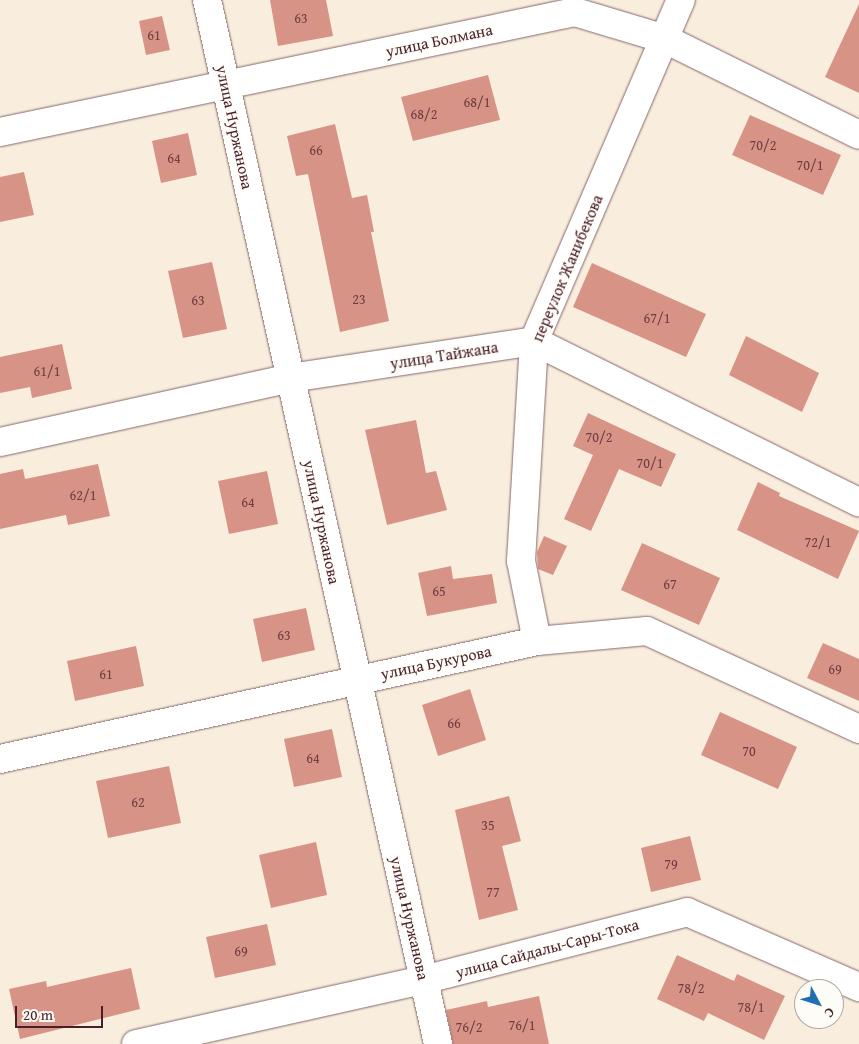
<!DOCTYPE html>
<meta charset="utf-8">
<style>
body{margin:0}
#map{position:relative;width:859px;height:1044px;overflow:hidden;background:#f9eede;font-family:"Gentium Book Plus",serif}
div>[style]{position:absolute}
.building>*{inset:0;background:#d89387}
.roads{filter:drop-shadow(0 0 1px #87676a) drop-shadow(0 0 1px #87676a)}
.street>*{height:28px;margin:-14px;padding:0 14px;transform-origin:14px;border-radius:14px;background:#fff}
span{translate:-50% -50%;white-space:nowrap;text-align:center;line-height:1.15;-webkit-text-stroke:4px #fdfcf7;paint-order:stroke}
.number-label{font-size:14px;color:#6e3c42}
.number-label span{-webkit-text-stroke-width:0}
.street-label{font-size:16px;color:#4a1f2b}
.north{position:absolute;left:794px;top:979px;width:50px;height:50px;box-sizing:border-box;background:#fdfcf7;border:1px solid #b5a4a5;border-radius:50%;rotate:130deg;font-size:14px;font-weight:700;line-height:20px;text-align:center;color:#4a1f2b}
.north::after{content:'';display:block;margin:auto;width:18px;height:22px;background:#1f6fb2;clip-path:polygon(50% 0,100% 100%,50% 72%,0 100%)}
.scale{position:absolute;left:15px;top:1006px;width:88px;height:22px;box-sizing:border-box;border:2px solid #4a1f2b;border-top:0;padding-left:6px;font-size:15px;line-height:18px;white-space:nowrap;color:#4a1f2b;-webkit-text-stroke:4px #fdfcf7;paint-order:stroke}
</style>
<div id="map">
<div class="building">
<div style="clip-path:polygon(270px 0,326px 0,333px 36px,278px 46px)"></div>
<div style="clip-path:polygon(859px 4px,859px 93px,825px 77px)"></div>
<div style="clip-path:polygon(162px 16px,170px 50px,146px 55px,139px 21px)"></div>
<div style="clip-path:polygon(488px 75px,500px 120px,413px 141px,401px 97px)"></div>
<div style="clip-path:polygon(750px 115px,841px 155px,823px 195px,732px 155px)"></div>
<div style="clip-path:polygon(335px 124px,352px 198px,367px 195px,374px 232px,371px 232px,389px 321px,340px 332px,308px 174px,296px 176px,287px 136px)"></div>
<div style="clip-path:polygon(188px 133px,197px 175px,161px 183px,152px 141px)"></div>
<div style="clip-path:polygon(24px 172px,34px 215px,0 222px,0 177px)"></div>
<div style="clip-path:polygon(212px 262px,227px 329px,183px 338px,168px 271px)"></div>
<div style="clip-path:polygon(592px 263px,706px 314px,686px 357px,573px 307px)"></div>
<div style="clip-path:polygon(746px 336px,819px 373px,802px 412px,729px 375px)"></div>
<div style="clip-path:polygon(62px 344px,72px 389px,32px 398px,30px 387px,0 393px,0 357px)"></div>
<div style="clip-path:polygon(588px 413px,676px 454px,661px 487px,619px 469px,591px 531px,564px 519px,593px 455px,573px 446px)"></div>
<div style="clip-path:polygon(416px 420px,426px 473px,436px 471px,447px 510px,387px 525px,365px 430px)"></div>
<div style="clip-path:polygon(98px 464px,110px 516px,68px 525px,66px 515px,0 529px,0 474px,23px 469px,25px 479px)"></div>
<div style="clip-path:polygon(267px 471px,278px 524px,229px 534px,218px 481px)"></div>
<div style="clip-path:polygon(758px 482px,780px 493px,779px 496px,859px 531px,838px 579px,737px 530px)"></div>
<div style="clip-path:polygon(544px 536px,567px 546px,553px 575px,538px 569px,537px 552px)"></div>
<div style="clip-path:polygon(642px 543px,720px 578px,699px 625px,621px 590px)"></div>
<div style="clip-path:polygon(451px 566px,453px 579px,492px 574px,497px 603px,427px 616px,418px 573px)"></div>
<div style="clip-path:polygon(306px 608px,315px 650px,262px 662px,253px 619px)"></div>
<div style="clip-path:polygon(823px 643px,859px 659px,859px 701px,807px 678px)"></div>
<div style="clip-path:polygon(136px 646px,144px 686px,75px 701px,67px 661px)"></div>
<div style="clip-path:polygon(470px 689px,486px 740px,438px 756px,422px 705px)"></div>
<div style="clip-path:polygon(720px 712px,797px 747px,778px 789px,701px 755px)"></div>
<div style="clip-path:polygon(332px 729px,342px 777px,294px 787px,284px 739px)"></div>
<div style="clip-path:polygon(169px 766px,181px 823px,108px 838px,96px 781px)"></div>
<div style="clip-path:polygon(509px 796px,521px 841px,502px 846px,518px 910px,479px 920px,455px 810px)"></div>
<div style="clip-path:polygon(690px 836px,701px 880px,651px 892px,641px 848px)"></div>
<div style="clip-path:polygon(316px 842px,327px 895px,271px 908px,259px 855px)"></div>
<div style="clip-path:polygon(267px 924px,276px 965px,215px 978px,206px 937px)"></div>
<div style="clip-path:polygon(677px 955px,734px 981px,737px 974px,785px 996px,764px 1040px,708px 1013px,704px 1021px,657px 999px)"></div>
<div style="clip-path:polygon(131px 968px,140px 1009px,20px 1039px,9px 989px,46px 981px,47px 987px)"></div>
<div style="clip-path:polygon(539px 996px,549px 1044px,453px 1044px,446px 1010px,487px 1001px,488px 1007px)"></div>
</div>
<div class="roads">
<div class="street">
<div style="left:207px;top:0;width:1069px;rotate:77.52deg"></div>
<div style="left:0;top:132px;width:587px;rotate:-11.79deg"></div>
<div style="left:575px;top:12px;width:94px;rotate:16.7deg"></div>
<div style="left:665px;top:39px;width:216px;rotate:26.3deg"></div>
<div style="left:0;top:442px;width:297px;rotate:-12.4deg"></div>
<div style="left:290px;top:378px;width:247px;rotate:-8.6deg"></div>
<div style="left:534px;top:341px;width:363px;rotate:26.4deg"></div>
<div style="left:537px;top:641px;width:82px;rotate:-101.3deg"></div>
<div style="left:521px;top:561px;width:220px;rotate:-86.6deg"></div>
<div style="left:534px;top:341px;width:371px;rotate:-66.7deg"></div>
<div style="left:0;top:759px;width:550px;rotate:-12.39deg"></div>
<div style="left:537px;top:641px;width:110px;rotate:-5.2deg"></div>
<div style="left:647px;top:631px;width:234px;rotate:24.8deg"></div>
<div style="left:136px;top:1044px;width:294px;rotate:-12.6deg"></div>
<div style="left:423px;top:980px;width:273px;rotate:-14.4deg"></div>
<div style="left:687px;top:912px;width:188px;rotate:23.6deg"></div>
</div>
</div>
<div class="number-label">
<span style="left:301px;top:18px">63</span>
<span style="left:154px;top:35px">61</span>
<span style="left:477px;top:102px">68/1</span>
<span style="left:424px;top:114px">68/2</span>
<span style="left:763px;top:145px">70/2</span>
<span style="left:316px;top:150px">66</span>
<span style="left:174px;top:158px">64</span>
<span style="left:810px;top:165px">70/1</span>
<span style="left:359px;top:299px">23</span>
<span style="left:198px;top:300px">63</span>
<span style="left:657px;top:318px">67/1</span>
<span style="left:47px;top:371px">61/1</span>
<span style="left:599px;top:437px">70/2</span>
<span style="left:650px;top:463px">70/1</span>
<span style="left:83px;top:495px">62/1</span>
<span style="left:248px;top:502px">64</span>
<span style="left:818px;top:542px">72/1</span>
<span style="left:670px;top:584px">67</span>
<span style="left:439px;top:591px">65</span>
<span style="left:284px;top:635px">63</span>
<span style="left:835px;top:669px">69</span>
<span style="left:106px;top:674px">61</span>
<span style="left:454px;top:723px">66</span>
<span style="left:749px;top:751px">70</span>
<span style="left:313px;top:758px">64</span>
<span style="left:138px;top:802px">62</span>
<span style="left:488px;top:825px">35</span>
<span style="left:671px;top:864px">79</span>
<span style="left:493px;top:892px">77</span>
<span style="left:241px;top:951px">69</span>
<span style="left:691px;top:988px">78/2</span>
<span style="left:751px;top:1007px">78/1</span>
<span style="left:522px;top:1025px">76/1</span>
<span style="left:469px;top:1027px">76/2</span>
</div>
<div class="street-label">
<span style="left:439px;top:40px;rotate:-12deg">улица Болмана</span>
<span style="left:235px;top:127px;rotate:78deg">улица Нуржанова</span>
<span style="left:567px;top:268px;rotate:-67deg">переулок Жанибекова</span>
<span style="left:444px;top:355px;rotate:-9deg">улица Тайжана</span>
<span style="left:322px;top:522px;rotate:78deg">улица Нуржанова</span>
<span style="left:436px;top:662px;rotate:-12deg">улица Букурова</span>
<span style="left:410px;top:918px;rotate:77deg">улица Нуржанова</span>
<span style="left:547px;top:948px;rotate:-15deg">улица Сайдалы-Сары-Тока</span>
</div>
<div class="north">С</div>
<div class="scale">20 m</div>
</div>
